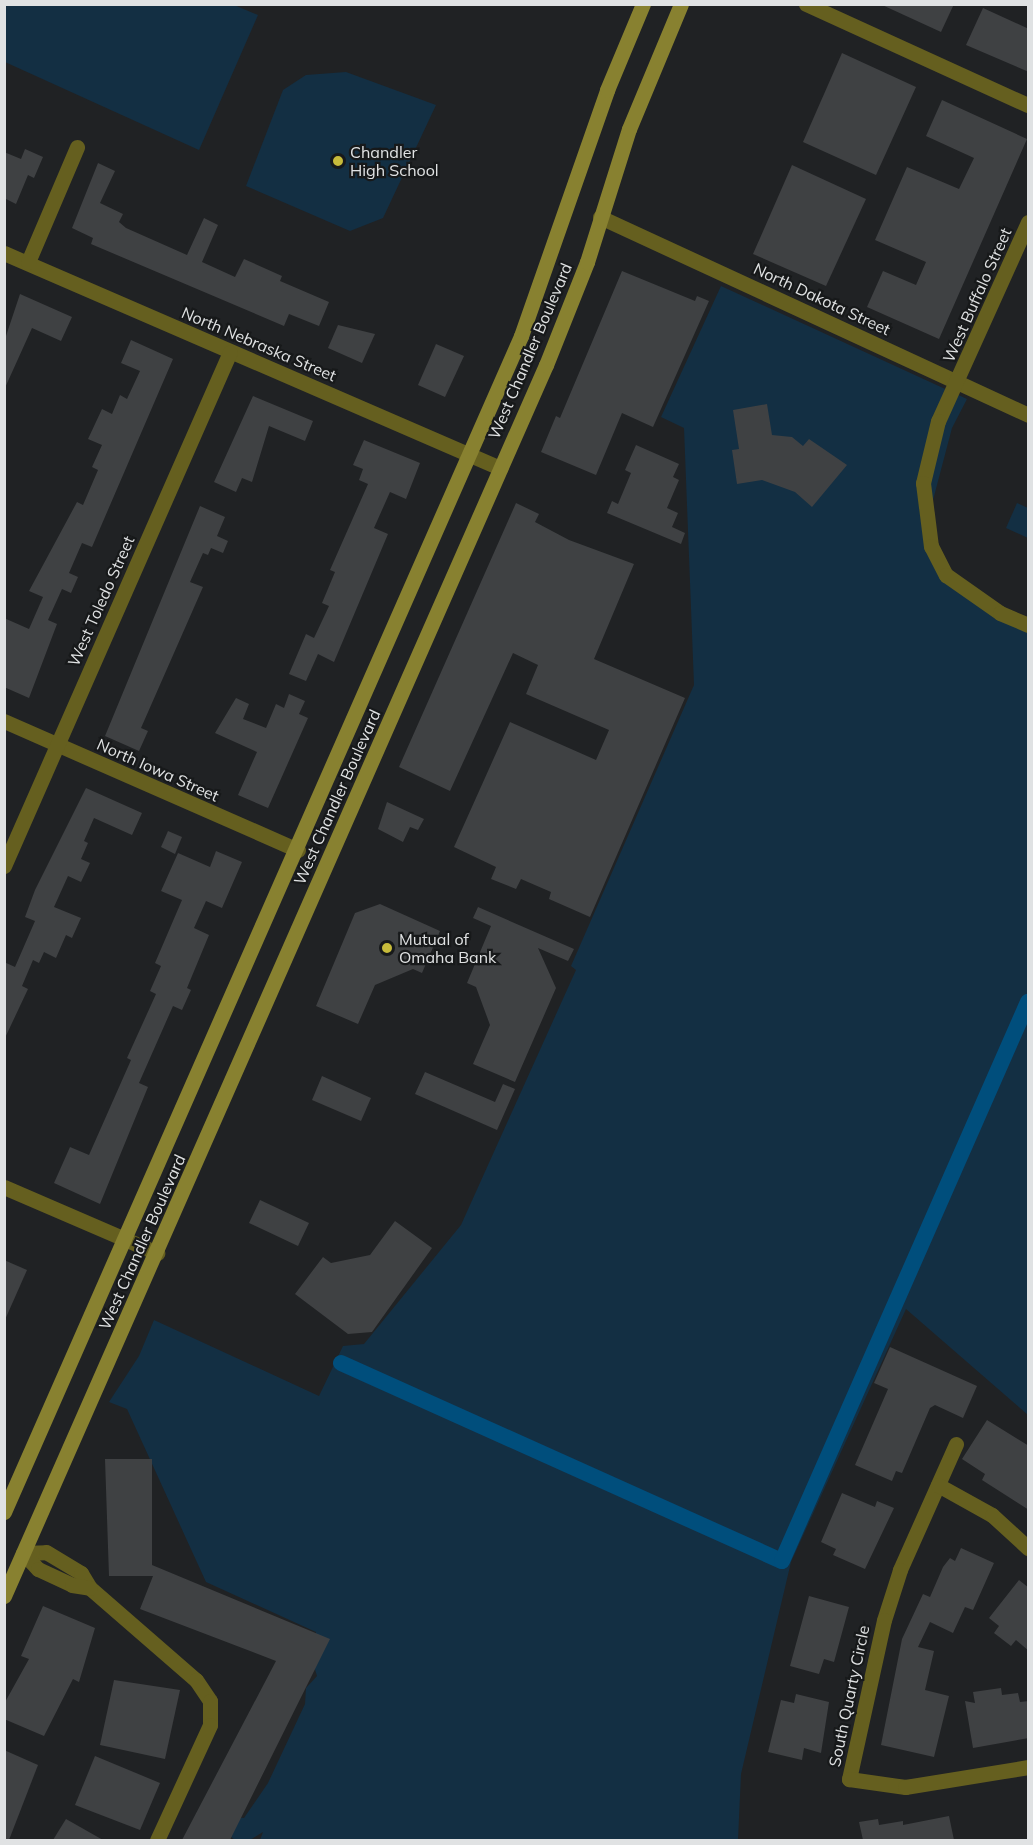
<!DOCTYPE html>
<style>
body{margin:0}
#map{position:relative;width:1033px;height:1845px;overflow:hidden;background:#202224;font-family:Mulish,sans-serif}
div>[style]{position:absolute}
.green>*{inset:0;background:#132f43}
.canal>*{height:16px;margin:-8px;padding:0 8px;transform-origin:8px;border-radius:8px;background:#004e7c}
.building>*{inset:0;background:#3f4143}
.minor>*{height:15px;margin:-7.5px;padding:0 7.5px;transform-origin:7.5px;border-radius:7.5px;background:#655f1f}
.tertiary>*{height:15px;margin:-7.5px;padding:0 7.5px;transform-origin:7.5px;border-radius:7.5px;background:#655f1f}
.secondary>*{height:15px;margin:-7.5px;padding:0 7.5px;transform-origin:7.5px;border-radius:7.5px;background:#888130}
.dots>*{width:16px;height:16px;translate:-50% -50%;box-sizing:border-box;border:3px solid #17191a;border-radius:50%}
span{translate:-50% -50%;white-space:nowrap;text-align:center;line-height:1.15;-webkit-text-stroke:4.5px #17191a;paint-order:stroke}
.poi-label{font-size:16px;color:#e0e2e3}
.left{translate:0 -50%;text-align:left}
.street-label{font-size:16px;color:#e0e2e3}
.frame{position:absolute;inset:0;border:6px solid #e0e2e3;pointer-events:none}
</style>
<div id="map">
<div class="green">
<div style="clip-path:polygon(234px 5px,258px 15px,199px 150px,5px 62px,5px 5px)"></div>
<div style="clip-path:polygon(346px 72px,436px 105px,383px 218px,350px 231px,246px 186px,283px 90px,306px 75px)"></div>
<div style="clip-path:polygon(721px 286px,967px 399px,952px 428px,932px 504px,931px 546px,967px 592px,1028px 625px,1028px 1415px,906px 1309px,791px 1562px,741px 1774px,738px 1840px,260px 1840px,263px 1832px,250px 1840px,235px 1840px,223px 1831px,233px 1817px,244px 1818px,268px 1783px,305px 1704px,306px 1688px,317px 1676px,312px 1659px,316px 1632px,206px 1582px,127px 1409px,109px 1402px,139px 1356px,154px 1320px,319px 1396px,343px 1346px,364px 1344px,461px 1225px,576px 970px,571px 966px,694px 685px,684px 428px,661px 417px)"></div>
<div style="clip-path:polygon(1017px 503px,1028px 508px,1028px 538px,1006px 528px)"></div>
</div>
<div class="canal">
<div style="left:341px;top:1363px;width:483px;rotate:24.2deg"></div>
<div style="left:782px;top:1561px;width:611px;rotate:-66.25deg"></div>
</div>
<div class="building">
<div style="clip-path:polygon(880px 4px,954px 4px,941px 32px)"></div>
<div style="clip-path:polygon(983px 8px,1029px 29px,1029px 72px,966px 45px)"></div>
<div style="clip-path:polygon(842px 53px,916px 87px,876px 175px,803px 142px)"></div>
<div style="clip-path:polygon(942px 100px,1027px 139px,939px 339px,867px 307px,883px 271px,916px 285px,926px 262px,875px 240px,907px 167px,959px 189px,974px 158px,926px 136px)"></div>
<div style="clip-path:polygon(25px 149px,43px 157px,34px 178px,28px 175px,16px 204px,4px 198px,4px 152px,21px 159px)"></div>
<div style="clip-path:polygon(98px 163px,115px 171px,100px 203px,123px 214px,119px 222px,126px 228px,187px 255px,204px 218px,218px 225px,202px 262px,235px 277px,244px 259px,282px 276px,280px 281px,329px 302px,319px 326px,289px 314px,284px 326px,91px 244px,93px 238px,72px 228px)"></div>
<div style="clip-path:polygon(792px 165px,866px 199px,826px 286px,753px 254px)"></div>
<div style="clip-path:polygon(622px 271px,695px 301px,697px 296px,709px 301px,653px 427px,622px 413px,596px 475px,541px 452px,556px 416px,560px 418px)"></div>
<div style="clip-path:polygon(20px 294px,72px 317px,61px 341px,32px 328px,4px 390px,4px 342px)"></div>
<div style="clip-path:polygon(338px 325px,375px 334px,362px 363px,328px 348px)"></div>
<div style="clip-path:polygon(131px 340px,173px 359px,92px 547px,82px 543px,69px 573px,78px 577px,71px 593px,62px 589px,48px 620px,57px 624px,29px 698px,4px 687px,4px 618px,29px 629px,43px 597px,29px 591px,77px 502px,83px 505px,98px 470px,92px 467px,102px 445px,88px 439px,102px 409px,112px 414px,120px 395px,127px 399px,140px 371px,121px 363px)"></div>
<div style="clip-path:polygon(436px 344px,464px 356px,445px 397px,418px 385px)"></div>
<div style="clip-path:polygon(253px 396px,313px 421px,305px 441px,269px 426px,252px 482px,242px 478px,236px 492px,214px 482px)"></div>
<div style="clip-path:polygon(767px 404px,772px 435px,792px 437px,803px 446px,809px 439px,847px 465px,812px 507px,795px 492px,762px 480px,737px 484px,732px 450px,739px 449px,733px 410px)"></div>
<div style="clip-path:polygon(364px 440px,420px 463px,406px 499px,390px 492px,374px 528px,388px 534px,334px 662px,318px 654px,306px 681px,289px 674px,306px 634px,314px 638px,329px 606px,322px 603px,335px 572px,330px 570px,368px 484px,359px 480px,363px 469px,353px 465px)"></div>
<div style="clip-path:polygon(636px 445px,679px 464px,673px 477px,679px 480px,667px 508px,678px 513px,672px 527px,685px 533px,681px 544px,607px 513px,612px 501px,618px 504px,631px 473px,625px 470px)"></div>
<div style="clip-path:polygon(516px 503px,539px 514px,535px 522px,569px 540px,634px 564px,594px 659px,685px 698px,590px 917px,549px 899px,551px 892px,521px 879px,516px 889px,491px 879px,496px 867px,454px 847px,510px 722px,596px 760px,609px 730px,526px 694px,538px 665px,513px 653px,450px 791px,399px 767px)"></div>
<div style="clip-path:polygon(200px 506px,225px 517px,217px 536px,228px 541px,223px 553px,211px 548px,208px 555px,203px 553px,190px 582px,203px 587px,141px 728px,148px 731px,139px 751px,105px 736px)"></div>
<div style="clip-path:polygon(289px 694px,305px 701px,299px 714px,308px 718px,268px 808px,238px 795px,257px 752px,215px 733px,236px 698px,249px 704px,243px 719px,266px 728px,276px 704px,284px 708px)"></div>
<div style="clip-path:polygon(86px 788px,142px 813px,132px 835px,94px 818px,84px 841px,88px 843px,81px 859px,90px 863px,81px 882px,68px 876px,54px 907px,81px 918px,72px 938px,66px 935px,56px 958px,44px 952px,39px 963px,33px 960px,22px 986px,28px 989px,4px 1040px,4px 962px,15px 967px,35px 921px,25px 917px,35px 890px)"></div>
<div style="clip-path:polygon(387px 802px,424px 819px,418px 830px,410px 827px,403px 842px,378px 829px)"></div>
<div style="clip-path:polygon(168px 831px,182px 837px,175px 854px,161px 847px)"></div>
<div style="clip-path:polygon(216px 851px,242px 862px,222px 908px,206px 901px,194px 928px,209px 935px,187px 988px,191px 990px,182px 1010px,173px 1006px,139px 1083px,148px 1087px,100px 1204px,54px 1183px,70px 1147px,89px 1155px,131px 1060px,127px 1058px,156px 994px,150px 991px,161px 966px,155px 963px,182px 900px,161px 891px,178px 853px,210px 867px)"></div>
<div style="clip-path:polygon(380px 904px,440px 931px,422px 973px,413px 969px,375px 985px,358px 1024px,316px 1006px,355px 913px)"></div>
<div style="clip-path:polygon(478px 907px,574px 949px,568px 961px,538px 948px,556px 988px,515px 1082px,473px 1064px,490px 1025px,476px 987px,467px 983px,491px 926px,473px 918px)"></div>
<div style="clip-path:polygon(425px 1072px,495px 1102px,503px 1084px,515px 1089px,497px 1130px,415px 1094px)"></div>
<div style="clip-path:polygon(322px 1076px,371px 1098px,361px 1121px,312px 1100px)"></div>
<div style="clip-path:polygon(260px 1200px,309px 1223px,298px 1246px,249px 1223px)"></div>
<div style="clip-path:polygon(395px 1221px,432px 1248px,372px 1332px,348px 1334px,295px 1294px,323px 1257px,331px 1263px,370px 1255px)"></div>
<div style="clip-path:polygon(4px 1260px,27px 1270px,4px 1322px)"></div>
<div style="clip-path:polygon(890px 1347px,977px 1386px,963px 1418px,935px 1405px,930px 1408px,902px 1473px,896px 1471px,892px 1481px,855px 1465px,888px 1389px,874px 1383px)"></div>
<div style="clip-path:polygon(987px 1420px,1029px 1446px,1029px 1510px,982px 1480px,985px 1474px,962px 1459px)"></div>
<div style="clip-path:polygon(105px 1459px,152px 1459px,152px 1565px,330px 1639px,230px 1840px,182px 1840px,276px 1661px,140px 1609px,153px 1576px,109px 1576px)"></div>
<div style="clip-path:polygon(842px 1493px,875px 1507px,877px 1501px,894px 1508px,865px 1569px,833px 1555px,836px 1549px,821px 1542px)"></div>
<div style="clip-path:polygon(961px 1548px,994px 1563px,973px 1610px,965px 1607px,953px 1633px,930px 1622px,918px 1647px,934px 1651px,925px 1690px,949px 1696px,934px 1757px,881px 1745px,902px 1639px,923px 1594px,930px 1597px,943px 1567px,950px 1558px,955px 1561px)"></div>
<div style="clip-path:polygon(1019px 1580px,1029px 1588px,1029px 1651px,1016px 1640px,1011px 1646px,994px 1633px,999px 1626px,989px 1618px)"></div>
<div style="clip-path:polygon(809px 1596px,849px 1607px,834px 1662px,824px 1659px,819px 1674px,790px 1666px)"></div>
<div style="clip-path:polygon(43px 1606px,95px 1628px,79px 1682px,73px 1679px,44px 1736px,4px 1719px,4px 1704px,29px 1659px,21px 1656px)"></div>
<div style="clip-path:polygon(114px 1680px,180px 1690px,165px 1759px,100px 1745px)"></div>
<div style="clip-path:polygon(1001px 1688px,1002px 1695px,1018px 1693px,1020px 1702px,1029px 1701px,1029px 1738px,973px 1748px,965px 1701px,975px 1703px,973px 1692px)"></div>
<div style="clip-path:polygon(796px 1694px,829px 1702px,821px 1753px,804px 1748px,802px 1760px,768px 1752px,781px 1700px,794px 1703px)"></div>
<div style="clip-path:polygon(4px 1750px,38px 1765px,9px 1840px,4px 1840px)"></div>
<div style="clip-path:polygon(95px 1756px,160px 1783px,140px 1830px,75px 1805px)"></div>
<div style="clip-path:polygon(949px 1816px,954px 1840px,863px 1840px,859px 1822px,878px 1819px,879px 1825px,903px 1821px,903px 1825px)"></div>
<div style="clip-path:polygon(66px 1819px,103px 1840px,53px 1840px)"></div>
</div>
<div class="minor">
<div style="left:806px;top:4px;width:244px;rotate:24.5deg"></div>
<div style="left:600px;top:217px;width:472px;rotate:24.8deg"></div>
<div style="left:1028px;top:222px;width:218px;rotate:114.3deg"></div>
<div style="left:938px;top:421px;width:64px;rotate:103.6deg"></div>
<div style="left:923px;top:483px;width:64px;rotate:82.8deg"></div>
<div style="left:931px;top:546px;width:33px;rotate:63deg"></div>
<div style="left:946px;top:575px;width:66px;rotate:35.1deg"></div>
<div style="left:1000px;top:613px;width:30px;rotate:23deg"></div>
<div style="left:4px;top:253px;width:541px;rotate:23.44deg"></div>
<div style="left:28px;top:262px;width:125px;rotate:-66.9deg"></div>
<div style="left:4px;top:721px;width:321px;rotate:23.7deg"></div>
<div style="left:4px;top:866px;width:561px;rotate:-66.27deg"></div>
<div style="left:956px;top:1444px;width:138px;rotate:114deg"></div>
<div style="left:900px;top:1570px;width:52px;rotate:107.7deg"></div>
<div style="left:884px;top:1620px;width:163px;rotate:102.4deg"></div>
<div style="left:849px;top:1779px;width:57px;rotate:8.1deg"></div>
<div style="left:905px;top:1787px;width:125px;rotate:-9.2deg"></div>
<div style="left:938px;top:1485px;width:62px;rotate:29.1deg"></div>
<div style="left:992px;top:1515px;width:49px;rotate:42.5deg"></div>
<div style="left:23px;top:1553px;width:23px;rotate:-2deg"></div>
<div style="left:46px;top:1552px;width:41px;rotate:31deg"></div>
<div style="left:81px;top:1573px;width:17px;rotate:59deg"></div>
<div style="left:90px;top:1588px;width:140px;rotate:41deg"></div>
<div style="left:196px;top:1680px;width:25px;rotate:56deg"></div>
<div style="left:210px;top:1701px;width:24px;rotate:90deg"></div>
<div style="left:210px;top:1725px;width:127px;rotate:114.7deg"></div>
<div style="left:23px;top:1553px;width:22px;rotate:47deg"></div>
<div style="left:38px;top:1569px;width:38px;rotate:25deg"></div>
<div style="left:72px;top:1585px;width:18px;rotate:9deg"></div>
</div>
<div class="tertiary">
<div style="left:4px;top:1187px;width:167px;rotate:23.3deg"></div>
</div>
<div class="secondary">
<div style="left:4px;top:1512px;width:1285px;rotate:-66.27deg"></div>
<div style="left:521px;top:336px;width:261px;rotate:-70.7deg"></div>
<div style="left:607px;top:90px;width:93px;rotate:-67.3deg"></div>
<div style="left:4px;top:1596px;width:1345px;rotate:-66.24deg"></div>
<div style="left:546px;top:365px;width:111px;rotate:-68.3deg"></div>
<div style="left:587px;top:262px;width:139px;rotate:-72.5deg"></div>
<div style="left:629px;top:129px;width:135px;rotate:-67.4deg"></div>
</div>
<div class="dots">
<div style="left:338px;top:161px;background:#c7bb3b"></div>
<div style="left:387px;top:948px;background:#c7bb3b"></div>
</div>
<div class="poi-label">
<span class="left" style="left:350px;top:161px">Chandler<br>High School</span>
<span class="left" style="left:399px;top:948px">Mutual of<br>Omaha Bank</span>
</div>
<div class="street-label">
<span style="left:977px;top:295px;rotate:-66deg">West Buffalo Street</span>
<span style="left:822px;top:299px;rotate:25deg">North Dakota Street</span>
<span style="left:259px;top:344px;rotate:23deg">North Nebraska Street</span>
<span style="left:530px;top:351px;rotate:-67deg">West Chandler Boulevard</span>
<span style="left:101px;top:601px;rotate:-66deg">West Toledo Street</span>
<span style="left:158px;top:770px;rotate:24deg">North Iowa Street</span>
<span style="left:337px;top:797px;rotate:-66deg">West Chandler Boulevard</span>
<span style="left:142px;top:1242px;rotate:-66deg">West Chandler Boulevard</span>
<span style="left:849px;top:1696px;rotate:-78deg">South Quarty Circle</span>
</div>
<div class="frame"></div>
</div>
